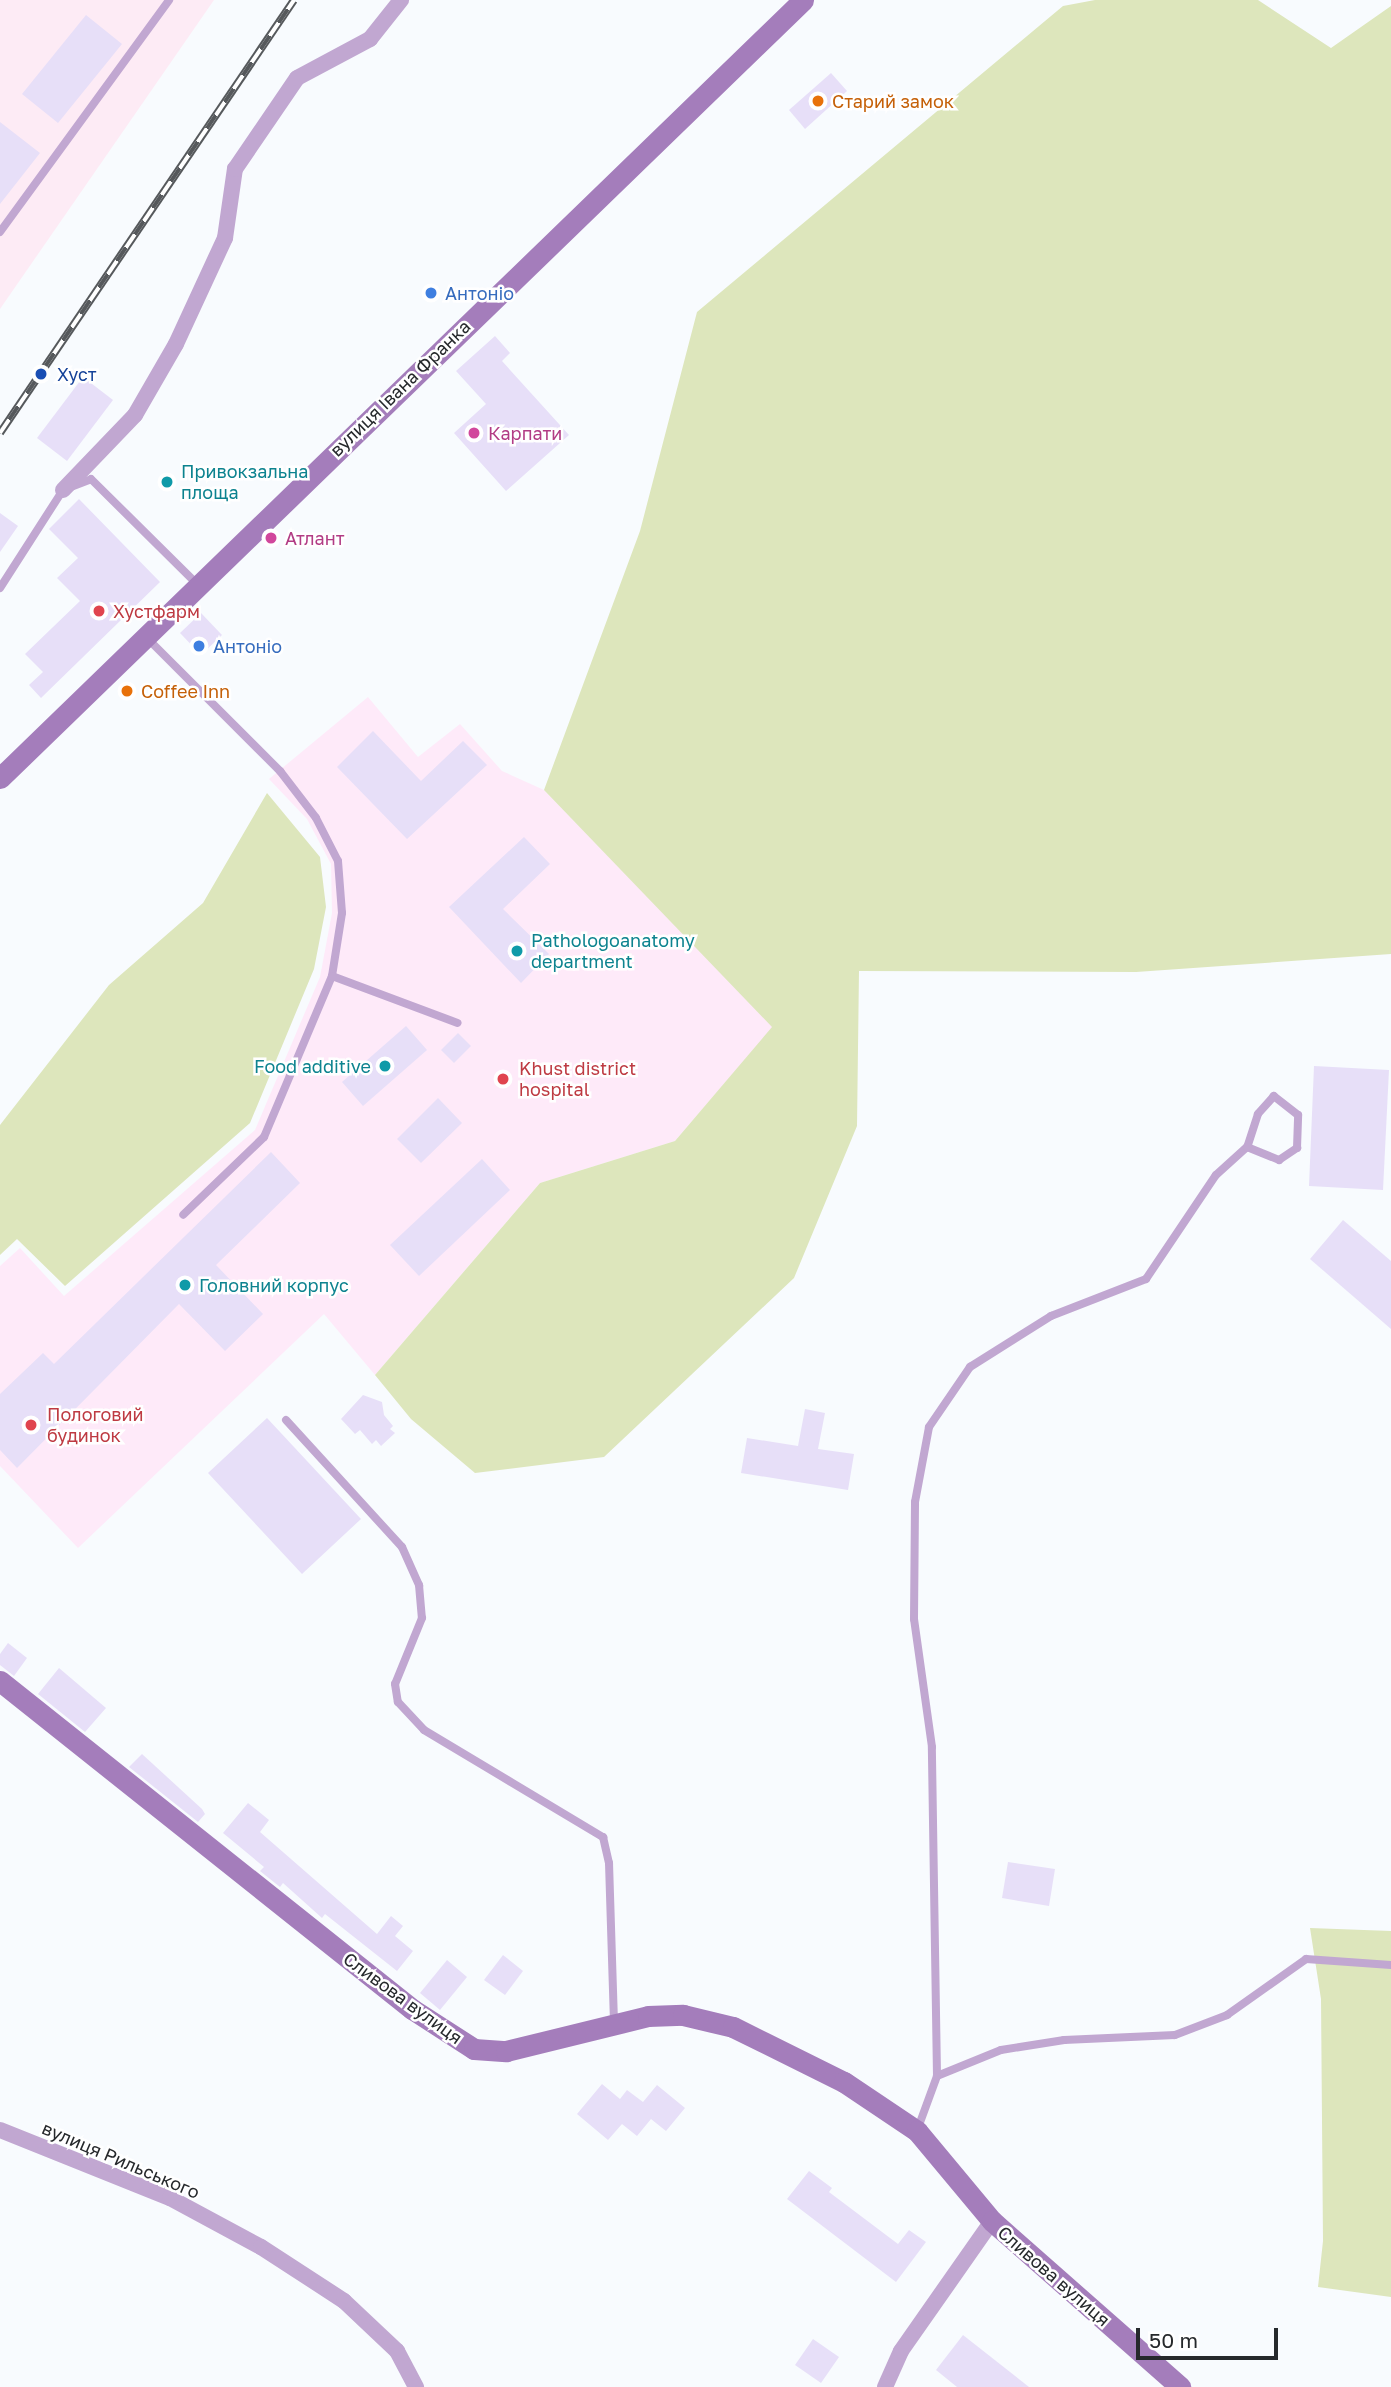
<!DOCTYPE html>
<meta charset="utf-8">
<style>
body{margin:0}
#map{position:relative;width:1391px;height:2387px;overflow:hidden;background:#f8fbfe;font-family:"Golos Text",sans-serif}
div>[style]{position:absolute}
.industrial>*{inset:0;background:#fdebf5}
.medical>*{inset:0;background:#feeaf9}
.green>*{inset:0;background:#dde6bc}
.building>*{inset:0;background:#e7dff8}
.lane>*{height:8px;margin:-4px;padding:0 4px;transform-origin:4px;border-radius:4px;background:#c1a7d1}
.street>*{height:16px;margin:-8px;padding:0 8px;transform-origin:8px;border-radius:8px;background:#c1a7d1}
.secondary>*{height:21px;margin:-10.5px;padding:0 10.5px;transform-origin:10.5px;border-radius:10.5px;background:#a47dbb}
.rail>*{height:8px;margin-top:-4px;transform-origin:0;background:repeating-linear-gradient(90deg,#fff 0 16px,#56595c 0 32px);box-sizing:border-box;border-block:2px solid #56595c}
.dots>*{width:19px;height:19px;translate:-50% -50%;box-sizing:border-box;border:4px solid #fff;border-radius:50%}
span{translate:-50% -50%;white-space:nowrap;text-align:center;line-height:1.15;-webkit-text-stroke:5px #fff;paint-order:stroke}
.food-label{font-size:18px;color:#c56008}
.left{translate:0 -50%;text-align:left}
.shop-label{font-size:18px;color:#366cbe}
.transit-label{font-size:18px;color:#164399}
.street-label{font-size:18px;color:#26292c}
.hotel-label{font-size:18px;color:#b23c85}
.culture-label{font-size:18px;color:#0d838f}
.right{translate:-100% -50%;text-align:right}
.health-label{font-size:18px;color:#be3a42}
.scale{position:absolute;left:1136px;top:2328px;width:142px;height:32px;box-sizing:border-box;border:4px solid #26292c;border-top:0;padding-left:9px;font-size:21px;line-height:24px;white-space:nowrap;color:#26292c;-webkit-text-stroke:5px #fff;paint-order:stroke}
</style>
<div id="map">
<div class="industrial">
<div style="clip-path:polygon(0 0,214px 0,0 309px)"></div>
</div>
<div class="medical">
<div style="clip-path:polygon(368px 697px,418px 757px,460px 724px,502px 771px,544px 790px,773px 1027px,675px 1141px,540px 1183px,375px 1375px,324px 1314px,78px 1548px,0 1466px,0 1266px,20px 1248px,64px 1296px,255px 1130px,320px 977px,332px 913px,331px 864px,307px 819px,269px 779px)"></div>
</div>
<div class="green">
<div style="clip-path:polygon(1095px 0,1258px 0,1331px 48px,1391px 6px,1391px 954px,1136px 972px,859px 971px,857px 1126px,794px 1278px,604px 1457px,475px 1473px,411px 1419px,375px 1375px,540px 1183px,675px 1141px,772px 1027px,544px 790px,640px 531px,697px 312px,1063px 6px)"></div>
<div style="clip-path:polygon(267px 793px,320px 857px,326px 907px,314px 969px,250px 1123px,65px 1286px,17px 1239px,0 1255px,0 1125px,109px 985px,203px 903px)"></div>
<div style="clip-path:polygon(1310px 1928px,1391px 1931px,1391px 2297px,1318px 2287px,1323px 2241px,1321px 1999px)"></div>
</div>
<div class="building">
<div style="clip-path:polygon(86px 15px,122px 44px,58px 123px,22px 94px)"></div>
<div style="clip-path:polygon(831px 73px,847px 91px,805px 129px,789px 110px)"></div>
<div style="clip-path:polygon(0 122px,40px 153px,0 204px)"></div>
<div style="clip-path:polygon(495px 336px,510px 353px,502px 361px,569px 435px,506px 491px,454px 433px,486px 404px,456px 371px)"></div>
<div style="clip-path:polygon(83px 377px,113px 400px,67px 461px,37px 438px)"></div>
<div style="clip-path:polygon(79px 499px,160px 582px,41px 698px,29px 685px,43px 672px,25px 654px,80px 601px,57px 578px,78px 558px,49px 529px)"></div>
<div style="clip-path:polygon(0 513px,18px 526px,0 552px)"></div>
<div style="clip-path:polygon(201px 613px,222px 635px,201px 655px,180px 633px)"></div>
<div style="clip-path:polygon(373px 731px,421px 781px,463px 741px,487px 765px,407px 839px,337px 767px)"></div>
<div style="clip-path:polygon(524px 837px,550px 864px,503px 909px,549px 954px,521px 983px,449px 907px)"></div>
<div style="clip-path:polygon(406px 1026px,427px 1050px,363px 1106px,342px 1082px)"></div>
<div style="clip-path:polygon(458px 1033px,471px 1046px,454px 1063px,441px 1050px)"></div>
<div style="clip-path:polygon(1314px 1066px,1389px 1070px,1383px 1190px,1309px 1186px)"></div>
<div style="clip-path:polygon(438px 1098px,462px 1123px,421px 1163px,397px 1139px)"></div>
<div style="clip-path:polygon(271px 1152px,300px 1183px,216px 1265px,263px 1314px,225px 1351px,179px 1304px,17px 1468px,0 1450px,0 1394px,43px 1353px,54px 1364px)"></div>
<div style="clip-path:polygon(482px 1159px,510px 1190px,419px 1276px,390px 1245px)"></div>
<div style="clip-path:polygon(1343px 1220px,1391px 1261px,1391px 1329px,1310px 1259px)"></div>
<div style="clip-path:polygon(363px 1395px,382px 1402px,384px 1415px,393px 1426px,390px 1429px,395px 1433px,381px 1446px,376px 1440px,372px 1444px,360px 1430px,355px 1434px,341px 1419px)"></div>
<div style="clip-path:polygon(805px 1409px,825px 1413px,818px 1449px,854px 1454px,848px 1490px,741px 1473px,747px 1438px,798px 1446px)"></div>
<div style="clip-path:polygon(267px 1418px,361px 1519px,302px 1574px,208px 1473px)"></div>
<div style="clip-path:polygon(8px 1643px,27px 1658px,14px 1676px,0 1665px,0 1654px)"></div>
<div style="clip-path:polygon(59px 1668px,106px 1708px,85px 1732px,38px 1694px)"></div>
<div style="clip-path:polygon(142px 1754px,202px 1809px,205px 1814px,198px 1822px,129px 1767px)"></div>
<div style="clip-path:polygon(248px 1803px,269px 1820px,260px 1832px,377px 1934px,391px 1916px,403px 1926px,395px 1936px,413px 1951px,397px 1971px,325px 1914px,322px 1918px,283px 1883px,280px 1887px,260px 1871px,264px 1867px,223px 1833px)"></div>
<div style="clip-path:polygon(1008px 1862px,1055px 1869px,1049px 1906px,1002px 1898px)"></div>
<div style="clip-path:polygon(503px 1955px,523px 1971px,505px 1995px,484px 1980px)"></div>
<div style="clip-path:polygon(447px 1960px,467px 1977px,440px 2010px,420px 1993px)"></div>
<div style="clip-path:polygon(602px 2084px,620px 2099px,627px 2090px,643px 2102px,657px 2085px,685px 2108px,666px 2131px,651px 2119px,637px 2136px,622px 2124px,608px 2140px,577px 2114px)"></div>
<div style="clip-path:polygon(809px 2171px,832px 2188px,829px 2192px,898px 2244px,909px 2230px,926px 2242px,896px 2282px,787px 2199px)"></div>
<div style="clip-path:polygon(963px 2335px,1029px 2387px,957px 2387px,936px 2370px)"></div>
<div style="clip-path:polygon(813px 2339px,839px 2357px,821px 2383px,795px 2365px)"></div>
</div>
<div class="lane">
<div style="left:0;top:232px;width:287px;rotate:-53.9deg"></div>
<div style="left:0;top:588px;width:117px;rotate:-57.3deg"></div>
<div style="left:63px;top:490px;width:30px;rotate:-21deg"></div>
<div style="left:91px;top:479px;width:149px;rotate:44.7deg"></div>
<div style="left:146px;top:637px;width:190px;rotate:45deg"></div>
<div style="left:280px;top:771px;width:59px;rotate:52.5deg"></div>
<div style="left:316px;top:818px;width:48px;rotate:62.9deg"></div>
<div style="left:338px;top:861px;width:52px;rotate:85.6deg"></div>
<div style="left:342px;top:913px;width:64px;rotate:99deg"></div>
<div style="left:332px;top:976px;width:175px;rotate:112.9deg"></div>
<div style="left:264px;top:1137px;width:112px;rotate:136.1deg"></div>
<div style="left:332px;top:976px;width:134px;rotate:20.5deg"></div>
<div style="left:286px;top:1420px;width:172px;rotate:47.6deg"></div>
<div style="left:402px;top:1547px;width:42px;rotate:65.9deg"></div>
<div style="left:419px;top:1585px;width:33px;rotate:85deg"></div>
<div style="left:422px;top:1618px;width:71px;rotate:112.2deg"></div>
<div style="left:395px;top:1684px;width:18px;rotate:81deg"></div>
<div style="left:398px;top:1702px;width:38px;rotate:47deg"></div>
<div style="left:424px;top:1730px;width:209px;rotate:30.9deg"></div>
<div style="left:603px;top:1837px;width:27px;rotate:77deg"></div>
<div style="left:609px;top:1863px;width:160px;rotate:88.2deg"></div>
<div style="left:937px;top:2076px;width:69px;rotate:-22.1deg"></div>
<div style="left:1001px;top:2050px;width:64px;rotate:-9deg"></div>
<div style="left:1064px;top:2040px;width:111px;rotate:-2.6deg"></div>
<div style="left:1175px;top:2035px;width:56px;rotate:-21deg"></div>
<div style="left:1227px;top:2015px;width:97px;rotate:-35.3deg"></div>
<div style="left:1306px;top:1959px;width:85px;rotate:4deg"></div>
<div style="left:918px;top:2128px;width:55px;rotate:-69.9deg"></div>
<div style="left:937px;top:2076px;width:329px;rotate:-90.9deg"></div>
<div style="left:932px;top:1747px;width:129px;rotate:-98deg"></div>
<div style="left:914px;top:1619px;width:117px;rotate:-89.5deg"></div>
<div style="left:915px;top:1502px;width:76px;rotate:-79.4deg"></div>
<div style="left:929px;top:1427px;width:73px;rotate:-55.7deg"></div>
<div style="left:970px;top:1367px;width:96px;rotate:-32.2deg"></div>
<div style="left:1051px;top:1316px;width:102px;rotate:-21.3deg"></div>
<div style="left:1146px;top:1279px;width:125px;rotate:-56.1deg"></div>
<div style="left:1216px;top:1175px;width:42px;rotate:-42.1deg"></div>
<div style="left:1247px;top:1147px;width:35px;rotate:22deg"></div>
<div style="left:1279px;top:1160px;width:22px;rotate:-34deg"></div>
<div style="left:1297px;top:1148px;width:33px;rotate:-88deg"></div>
<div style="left:1298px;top:1115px;width:31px;rotate:-142deg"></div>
<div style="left:1274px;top:1096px;width:24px;rotate:132deg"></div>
<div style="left:1258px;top:1114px;width:35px;rotate:108deg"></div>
</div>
<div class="street">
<div style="left:63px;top:490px;width:104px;rotate:-46.2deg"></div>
<div style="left:135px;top:415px;width:82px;rotate:-60deg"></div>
<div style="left:176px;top:344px;width:117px;rotate:-65.2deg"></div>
<div style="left:225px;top:238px;width:70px;rotate:-81.8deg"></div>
<div style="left:235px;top:169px;width:110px;rotate:-55.7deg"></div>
<div style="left:297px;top:78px;width:83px;rotate:-28.1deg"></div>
<div style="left:370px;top:39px;width:50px;rotate:-51.5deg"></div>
<div style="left:0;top:2130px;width:183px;rotate:21.8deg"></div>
<div style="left:170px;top:2198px;width:103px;rotate:28.3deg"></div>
<div style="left:261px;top:2247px;width:99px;rotate:33deg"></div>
<div style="left:344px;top:2301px;width:73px;rotate:43.3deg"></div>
<div style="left:397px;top:2351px;width:41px;rotate:62.2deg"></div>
<div style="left:885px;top:2387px;width:39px;rotate:-66deg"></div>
<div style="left:901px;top:2351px;width:159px;rotate:-55deg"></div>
</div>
<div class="secondary">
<div style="left:0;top:778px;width:1118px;rotate:-44.09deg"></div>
<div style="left:0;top:1681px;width:527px;rotate:38.52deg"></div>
<div style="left:412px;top:2009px;width:74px;rotate:32.8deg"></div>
<div style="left:474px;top:2049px;width:32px;rotate:4deg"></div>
<div style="left:506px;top:2051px;width:146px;rotate:-13.8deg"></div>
<div style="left:648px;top:2016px;width:35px;rotate:-2deg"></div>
<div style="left:683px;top:2015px;width:51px;rotate:13.5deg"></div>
<div style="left:733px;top:2027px;width:124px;rotate:26.4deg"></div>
<div style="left:844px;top:2082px;width:88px;rotate:33.9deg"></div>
<div style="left:917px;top:2131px;width:117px;rotate:50.2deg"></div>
<div style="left:992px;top:2221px;width:251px;rotate:41.4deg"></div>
</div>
<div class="rail">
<div style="left:0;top:433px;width:523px;rotate:-55.82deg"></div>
</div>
<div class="dots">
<div style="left:818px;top:101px;background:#e8710a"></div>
<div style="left:431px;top:293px;background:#3f7fe0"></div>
<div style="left:41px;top:374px;background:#1a4fb4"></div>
<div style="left:474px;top:433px;background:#d1479c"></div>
<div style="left:167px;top:482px;background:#0f9aa8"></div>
<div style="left:271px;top:538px;background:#d1479c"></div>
<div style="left:99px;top:611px;background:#e0444e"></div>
<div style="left:199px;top:646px;background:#3f7fe0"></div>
<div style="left:127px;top:691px;background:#e8710a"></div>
<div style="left:517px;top:951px;background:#0f9aa8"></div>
<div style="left:385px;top:1066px;background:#0f9aa8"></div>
<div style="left:503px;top:1079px;background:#e0444e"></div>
<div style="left:185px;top:1285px;background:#0f9aa8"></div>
<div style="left:31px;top:1425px;background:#e0444e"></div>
</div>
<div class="food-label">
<span class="left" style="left:832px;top:101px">Старий замок</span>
<span class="left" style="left:141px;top:691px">Coffee Inn</span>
</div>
<div class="shop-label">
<span class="left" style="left:445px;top:293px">Антонio</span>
<span class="left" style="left:213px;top:646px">Антоніо</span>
</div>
<div class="transit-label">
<span class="left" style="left:57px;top:374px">Хуст</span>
</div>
<div class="street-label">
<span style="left:400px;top:388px;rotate:-44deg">вулиця Івана Франка</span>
<span style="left:403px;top:1998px;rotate:36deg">Сливова вулиця</span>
<span style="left:121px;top:2160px;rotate:23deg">вулиця Рильського</span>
<span style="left:1054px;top:2276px;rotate:41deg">Сливова вулиця</span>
</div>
<div class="hotel-label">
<span class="left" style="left:488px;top:433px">Карпати</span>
<span class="left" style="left:285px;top:538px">Атлант</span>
</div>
<div class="culture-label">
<span class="left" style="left:181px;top:482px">Привокзальна<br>площа</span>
<span class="left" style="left:531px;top:951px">Pathologoanatomy<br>department</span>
<span class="right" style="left:371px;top:1066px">Food additive</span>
<span class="left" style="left:199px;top:1285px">Головний корпус</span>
</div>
<div class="health-label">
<span class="left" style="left:113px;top:611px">Хустфарм</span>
<span class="left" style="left:519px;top:1079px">Khust district<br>hospital</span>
<span class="left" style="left:47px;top:1425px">Пологовий<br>будинок</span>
</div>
<div class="scale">50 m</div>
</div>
